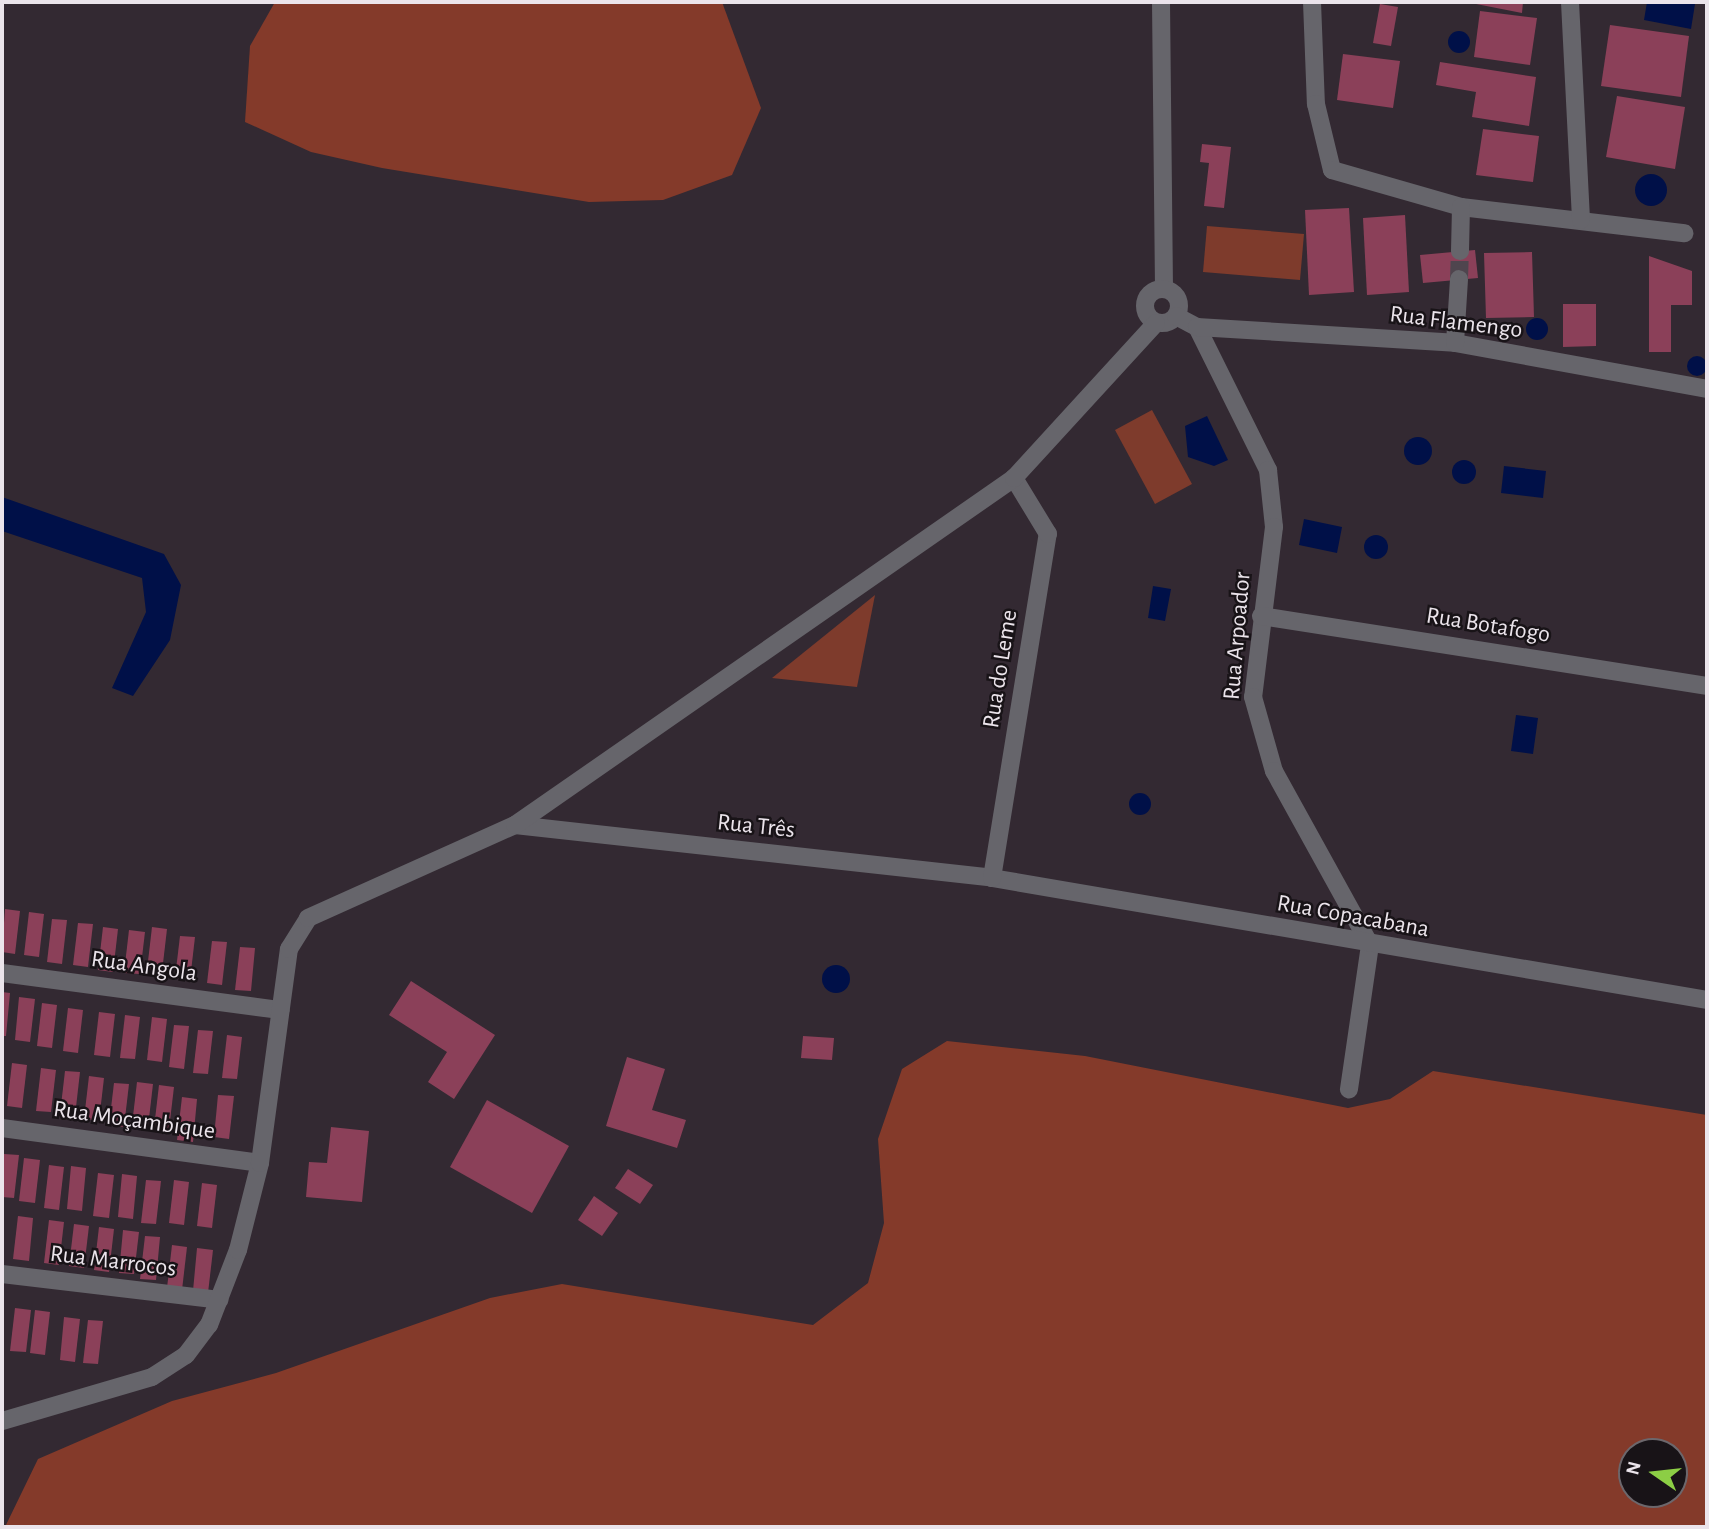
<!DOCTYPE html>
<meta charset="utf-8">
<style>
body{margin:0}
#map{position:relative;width:1709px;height:1529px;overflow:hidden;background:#332932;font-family:"Alegreya Sans",sans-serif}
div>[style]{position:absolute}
.green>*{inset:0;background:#7e3b2c}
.forest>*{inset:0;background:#843a2a}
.water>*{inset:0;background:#001048}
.round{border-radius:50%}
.building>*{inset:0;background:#8b4059}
.street-tunnel>*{height:18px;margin-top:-9px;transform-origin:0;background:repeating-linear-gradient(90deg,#4f454e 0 18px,transparent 0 27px)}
.street>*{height:18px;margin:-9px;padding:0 9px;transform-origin:9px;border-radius:9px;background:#66656b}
.street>.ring{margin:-9px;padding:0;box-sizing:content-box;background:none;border:18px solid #66656b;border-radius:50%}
span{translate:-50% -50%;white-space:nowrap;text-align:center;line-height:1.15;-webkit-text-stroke:5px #181317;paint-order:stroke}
.street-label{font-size:24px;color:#ebe4eb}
.frame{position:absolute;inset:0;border:4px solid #ebe4eb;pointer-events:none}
.north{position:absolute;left:1618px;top:1438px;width:70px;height:70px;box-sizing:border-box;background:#181317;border:2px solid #6c676c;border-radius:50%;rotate:284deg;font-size:19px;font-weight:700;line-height:28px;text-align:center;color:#ebe4eb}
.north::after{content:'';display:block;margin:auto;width:24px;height:32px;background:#8cce45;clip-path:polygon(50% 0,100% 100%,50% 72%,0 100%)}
</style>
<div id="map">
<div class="green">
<div style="clip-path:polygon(1207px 226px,1304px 234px,1300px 280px,1203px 272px)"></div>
<div style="clip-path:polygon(1152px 410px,1192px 484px,1155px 504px,1115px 430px)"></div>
<div style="clip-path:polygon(875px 595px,857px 687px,772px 678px)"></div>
</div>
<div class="forest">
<div style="clip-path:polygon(275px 2px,722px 2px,761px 108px,732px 175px,663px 200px,589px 202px,382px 168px,311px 152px,245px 122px,250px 46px)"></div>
<div style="clip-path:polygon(evenodd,947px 1041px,1085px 1056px,1348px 1108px,1390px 1099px,1433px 1071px,1707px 1115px,1707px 1527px,5px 1527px,38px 1459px,172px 1401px,276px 1373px,490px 1298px,562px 1284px,813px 1325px,868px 1283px,884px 1223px,878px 1139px,902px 1069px,947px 1041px,1632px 1452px,1674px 1452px,1674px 1494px,1632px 1494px,1632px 1452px)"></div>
</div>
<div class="water">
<div style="clip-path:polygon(1647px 2px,1695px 4px,1691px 29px,1644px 20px)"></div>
<div class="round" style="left:1448px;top:31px;width:22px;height:22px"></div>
<div class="round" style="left:1635px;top:174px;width:32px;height:32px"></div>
<div class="round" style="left:1526px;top:318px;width:22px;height:22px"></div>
<div class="round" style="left:1687px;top:356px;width:20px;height:20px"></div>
<div style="clip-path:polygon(1207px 416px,1228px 460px,1214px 466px,1188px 457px,1185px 426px)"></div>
<div class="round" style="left:1404px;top:437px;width:28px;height:28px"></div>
<div class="round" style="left:1452px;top:460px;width:24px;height:24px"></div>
<div style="clip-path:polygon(1504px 466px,1546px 471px,1543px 498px,1501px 493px)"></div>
<div style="clip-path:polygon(2px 497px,164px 554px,181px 585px,170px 640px,133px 696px,112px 688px,146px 612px,142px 578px,2px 531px)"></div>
<div style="clip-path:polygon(1304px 519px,1342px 527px,1337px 553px,1299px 545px)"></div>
<div class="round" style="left:1364px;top:535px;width:24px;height:24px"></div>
<div style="clip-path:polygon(1153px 586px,1171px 589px,1165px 621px,1148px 618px)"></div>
<div style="clip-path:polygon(1516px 715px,1538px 718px,1533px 754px,1511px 751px)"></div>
<div class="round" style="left:1129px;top:793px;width:22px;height:22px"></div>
<div class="round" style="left:822px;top:965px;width:28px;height:28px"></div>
</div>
<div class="building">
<div style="clip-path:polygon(1466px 2px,1523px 2px,1522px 13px)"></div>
<div style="clip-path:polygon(1380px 4px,1398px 7px,1391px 46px,1373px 43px)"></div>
<div style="clip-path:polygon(1480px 11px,1537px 18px,1530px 65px,1474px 57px)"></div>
<div style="clip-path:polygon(1610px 25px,1689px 36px,1681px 97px,1601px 86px)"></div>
<div style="clip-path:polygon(1343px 54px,1400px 61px,1393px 108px,1337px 100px)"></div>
<div style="clip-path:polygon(1440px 62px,1536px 77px,1529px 126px,1472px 117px,1476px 92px,1436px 85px)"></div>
<div style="clip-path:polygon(1617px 96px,1685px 107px,1675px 169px,1606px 157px)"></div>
<div style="clip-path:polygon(1483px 129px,1539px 136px,1533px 182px,1476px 175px)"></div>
<div style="clip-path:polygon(1202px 144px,1231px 147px,1224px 208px,1204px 206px,1209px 163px,1200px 162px)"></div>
<div style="clip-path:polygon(1349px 208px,1354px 292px,1309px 295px,1305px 210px)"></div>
<div style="clip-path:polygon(1405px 215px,1409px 292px,1367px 295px,1363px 218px)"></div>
<div style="clip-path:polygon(1475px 250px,1478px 278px,1423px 283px,1420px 255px)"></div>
<div style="clip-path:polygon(1532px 252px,1534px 317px,1486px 318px,1484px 253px)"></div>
<div style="clip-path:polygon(1649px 256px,1692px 271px,1692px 305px,1671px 305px,1671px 352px,1649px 352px)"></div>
<div style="clip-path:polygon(1563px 304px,1596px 304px,1596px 346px,1563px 347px)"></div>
<div style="clip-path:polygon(5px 909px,20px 911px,15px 954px,2px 952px)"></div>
<div style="clip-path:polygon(29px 912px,44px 914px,39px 957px,24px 955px)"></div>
<div style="clip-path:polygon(52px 919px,67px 920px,62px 964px,47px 962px)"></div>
<div style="clip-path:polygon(78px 923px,93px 924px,88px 967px,73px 965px)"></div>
<div style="clip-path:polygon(103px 927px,118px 929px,113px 972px,98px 970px)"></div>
<div style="clip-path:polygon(152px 927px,167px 929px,162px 972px,147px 970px)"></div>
<div style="clip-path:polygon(129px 930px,145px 932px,140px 974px,124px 973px)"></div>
<div style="clip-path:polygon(180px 936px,195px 937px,190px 980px,175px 978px)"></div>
<div style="clip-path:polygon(212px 941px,227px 942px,222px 985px,207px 983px)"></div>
<div style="clip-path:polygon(240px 947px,255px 948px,251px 991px,235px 990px)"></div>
<div style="clip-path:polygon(411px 981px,495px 1035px,454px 1099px,428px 1082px,447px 1052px,389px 1015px)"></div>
<div style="clip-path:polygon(2px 992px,10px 993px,6px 1036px,2px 1036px)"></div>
<div style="clip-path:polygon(19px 997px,35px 999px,30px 1042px,15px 1040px)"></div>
<div style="clip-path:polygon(42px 1003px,57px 1005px,52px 1048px,37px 1046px)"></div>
<div style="clip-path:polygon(68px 1008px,83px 1010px,78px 1053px,63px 1051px)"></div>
<div style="clip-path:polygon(99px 1012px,115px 1014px,110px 1057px,94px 1055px)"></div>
<div style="clip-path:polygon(125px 1015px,140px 1017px,135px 1059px,120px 1058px)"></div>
<div style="clip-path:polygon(152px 1017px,167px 1019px,162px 1062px,147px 1060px)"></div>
<div style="clip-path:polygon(174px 1025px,189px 1026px,184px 1069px,169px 1067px)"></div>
<div style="clip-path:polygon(198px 1030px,213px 1031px,208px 1074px,193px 1073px)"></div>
<div style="clip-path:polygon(227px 1035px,242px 1037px,237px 1079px,222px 1078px)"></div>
<div style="clip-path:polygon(803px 1036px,834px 1038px,832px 1060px,801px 1058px)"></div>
<div style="clip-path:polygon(627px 1057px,665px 1069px,652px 1110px,686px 1120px,677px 1148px,606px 1126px)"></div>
<div style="clip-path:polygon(12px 1063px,27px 1065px,22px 1108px,7px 1106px)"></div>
<div style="clip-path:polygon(41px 1068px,56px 1070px,51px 1112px,36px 1111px)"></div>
<div style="clip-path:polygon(65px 1071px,80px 1072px,75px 1116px,60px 1114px)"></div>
<div style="clip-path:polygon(89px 1076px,104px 1078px,99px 1121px,84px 1119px)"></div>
<div style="clip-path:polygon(137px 1082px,153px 1084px,148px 1127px,132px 1125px)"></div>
<div style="clip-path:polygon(114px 1083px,129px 1084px,124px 1127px,109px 1125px)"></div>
<div style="clip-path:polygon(159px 1085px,174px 1087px,169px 1129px,154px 1128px)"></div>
<div style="clip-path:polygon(218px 1095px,234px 1096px,229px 1139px,214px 1137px)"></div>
<div style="clip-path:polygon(182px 1097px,197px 1099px,193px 1142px,177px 1140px)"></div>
<div style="clip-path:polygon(487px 1100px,569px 1146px,532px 1213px,450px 1167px)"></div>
<div style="clip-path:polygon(331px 1127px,369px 1131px,362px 1202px,306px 1197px,309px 1162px,327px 1163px)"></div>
<div style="clip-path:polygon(4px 1154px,19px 1155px,14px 1198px,2px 1197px)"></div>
<div style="clip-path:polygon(24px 1158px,40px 1160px,35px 1203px,19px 1201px)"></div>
<div style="clip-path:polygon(49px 1165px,64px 1167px,59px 1210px,44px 1208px)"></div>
<div style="clip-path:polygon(71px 1166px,86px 1168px,82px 1211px,67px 1209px)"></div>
<div style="clip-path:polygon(628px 1169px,653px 1185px,640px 1204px,615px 1188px)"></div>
<div style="clip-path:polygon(98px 1173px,114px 1175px,109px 1218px,93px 1216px)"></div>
<div style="clip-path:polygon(122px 1174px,137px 1176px,133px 1219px,118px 1217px)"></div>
<div style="clip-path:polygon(146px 1180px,161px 1181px,156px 1224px,141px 1223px)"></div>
<div style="clip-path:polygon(174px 1180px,189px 1182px,184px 1225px,169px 1223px)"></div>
<div style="clip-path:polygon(202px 1183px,217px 1185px,212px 1228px,197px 1226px)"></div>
<div style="clip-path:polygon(594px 1196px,618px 1213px,602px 1236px,578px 1220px)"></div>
<div style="clip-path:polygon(18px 1216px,33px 1218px,29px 1261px,13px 1259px)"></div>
<div style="clip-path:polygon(49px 1220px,64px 1222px,59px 1265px,44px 1263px)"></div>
<div style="clip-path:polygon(74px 1224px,89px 1226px,84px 1268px,69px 1266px)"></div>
<div style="clip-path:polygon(99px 1227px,114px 1229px,109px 1272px,94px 1270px)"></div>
<div style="clip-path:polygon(123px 1230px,139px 1232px,134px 1274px,119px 1273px)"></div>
<div style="clip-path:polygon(145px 1236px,160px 1237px,156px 1280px,140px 1279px)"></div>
<div style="clip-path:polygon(172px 1245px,187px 1247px,182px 1290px,167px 1288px)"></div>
<div style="clip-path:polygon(197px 1248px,213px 1250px,208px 1293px,193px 1291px)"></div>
<div style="clip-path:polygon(15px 1308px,31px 1310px,26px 1352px,10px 1351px)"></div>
<div style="clip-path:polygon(35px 1310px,50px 1312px,45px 1355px,30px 1353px)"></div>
<div style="clip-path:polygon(64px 1317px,80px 1319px,75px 1362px,60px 1360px)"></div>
<div style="clip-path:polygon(88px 1320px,103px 1321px,98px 1364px,83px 1363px)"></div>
</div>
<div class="street-tunnel">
<div style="left:1459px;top:279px;width:28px;rotate:-88deg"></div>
</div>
<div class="street">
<div style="left:1161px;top:2px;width:287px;rotate:89.4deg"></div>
<div style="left:1312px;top:2px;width:102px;rotate:87.8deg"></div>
<div style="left:1316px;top:104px;width:68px;rotate:76.4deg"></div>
<div style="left:1332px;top:170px;width:134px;rotate:16deg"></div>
<div style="left:1461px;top:207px;width:225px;rotate:6.7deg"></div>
<div style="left:1570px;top:2px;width:218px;rotate:87.1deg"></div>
<div style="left:1460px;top:251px;width:44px;rotate:-88.7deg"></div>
<div class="ring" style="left:1145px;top:289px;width:16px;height:16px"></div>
<div style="left:1176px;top:316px;width:24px;rotate:28deg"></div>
<div style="left:1197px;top:327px;width:160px;rotate:63.6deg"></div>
<div style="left:1268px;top:470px;width:57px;rotate:84deg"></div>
<div style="left:1274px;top:527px;width:171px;rotate:97deg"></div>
<div style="left:1253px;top:697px;width:77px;rotate:74.2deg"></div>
<div style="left:1274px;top:771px;width:199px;rotate:61.1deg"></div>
<div style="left:1370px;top:945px;width:146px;rotate:98.3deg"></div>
<div style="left:1197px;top:327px;width:258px;rotate:3.5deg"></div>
<div style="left:1455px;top:343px;width:256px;rotate:10.3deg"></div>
<div style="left:1455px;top:343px;width:64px;rotate:-86.4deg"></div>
<div style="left:1261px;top:616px;width:451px;rotate:8.9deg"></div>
<div style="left:515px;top:825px;width:480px;rotate:6.3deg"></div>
<div style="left:992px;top:878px;width:725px;rotate:9.68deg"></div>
<div style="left:992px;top:878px;width:349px;rotate:-80.8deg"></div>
<div style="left:1048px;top:534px;width:66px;rotate:-121.3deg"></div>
<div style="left:2px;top:973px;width:281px;rotate:7.6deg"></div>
<div style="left:2px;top:1128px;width:260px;rotate:7.7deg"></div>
<div style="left:2px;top:1274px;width:219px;rotate:6.8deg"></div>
<div style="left:2px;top:1421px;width:156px;rotate:-16.3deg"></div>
<div style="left:152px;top:1377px;width:40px;rotate:-32.9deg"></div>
<div style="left:186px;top:1355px;width:38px;rotate:-53deg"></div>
<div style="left:209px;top:1325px;width:80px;rotate:-68.9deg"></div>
<div style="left:238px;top:1250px;width:90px;rotate:-75.8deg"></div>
<div style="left:260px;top:1163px;width:216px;rotate:-82.3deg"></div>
<div style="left:289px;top:949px;width:36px;rotate:-58deg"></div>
<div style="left:308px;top:918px;width:227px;rotate:-24.2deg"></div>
<div style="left:515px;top:825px;width:608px;rotate:-34.81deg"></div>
<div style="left:1014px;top:478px;width:210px;rotate:-47.5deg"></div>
</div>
<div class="street-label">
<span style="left:1456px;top:323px;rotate:7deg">Rua Flamengo</span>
<span style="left:1488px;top:626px;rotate:9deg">Rua Botafogo</span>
<span style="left:1238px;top:636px;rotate:-85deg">Rua Arpoador</span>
<span style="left:1001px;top:669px;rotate:-81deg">Rua do Leme</span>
<span style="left:756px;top:827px;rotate:6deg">Rua Três</span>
<span style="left:1353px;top:917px;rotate:10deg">Rua Copacabana</span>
<span style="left:144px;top:967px;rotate:8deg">Rua Angola</span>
<span style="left:134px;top:1121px;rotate:8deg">Rua Moçambique</span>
<span style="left:113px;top:1262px;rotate:7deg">Rua Marrocos</span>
</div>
<div class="frame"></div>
<div class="north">N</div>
</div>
